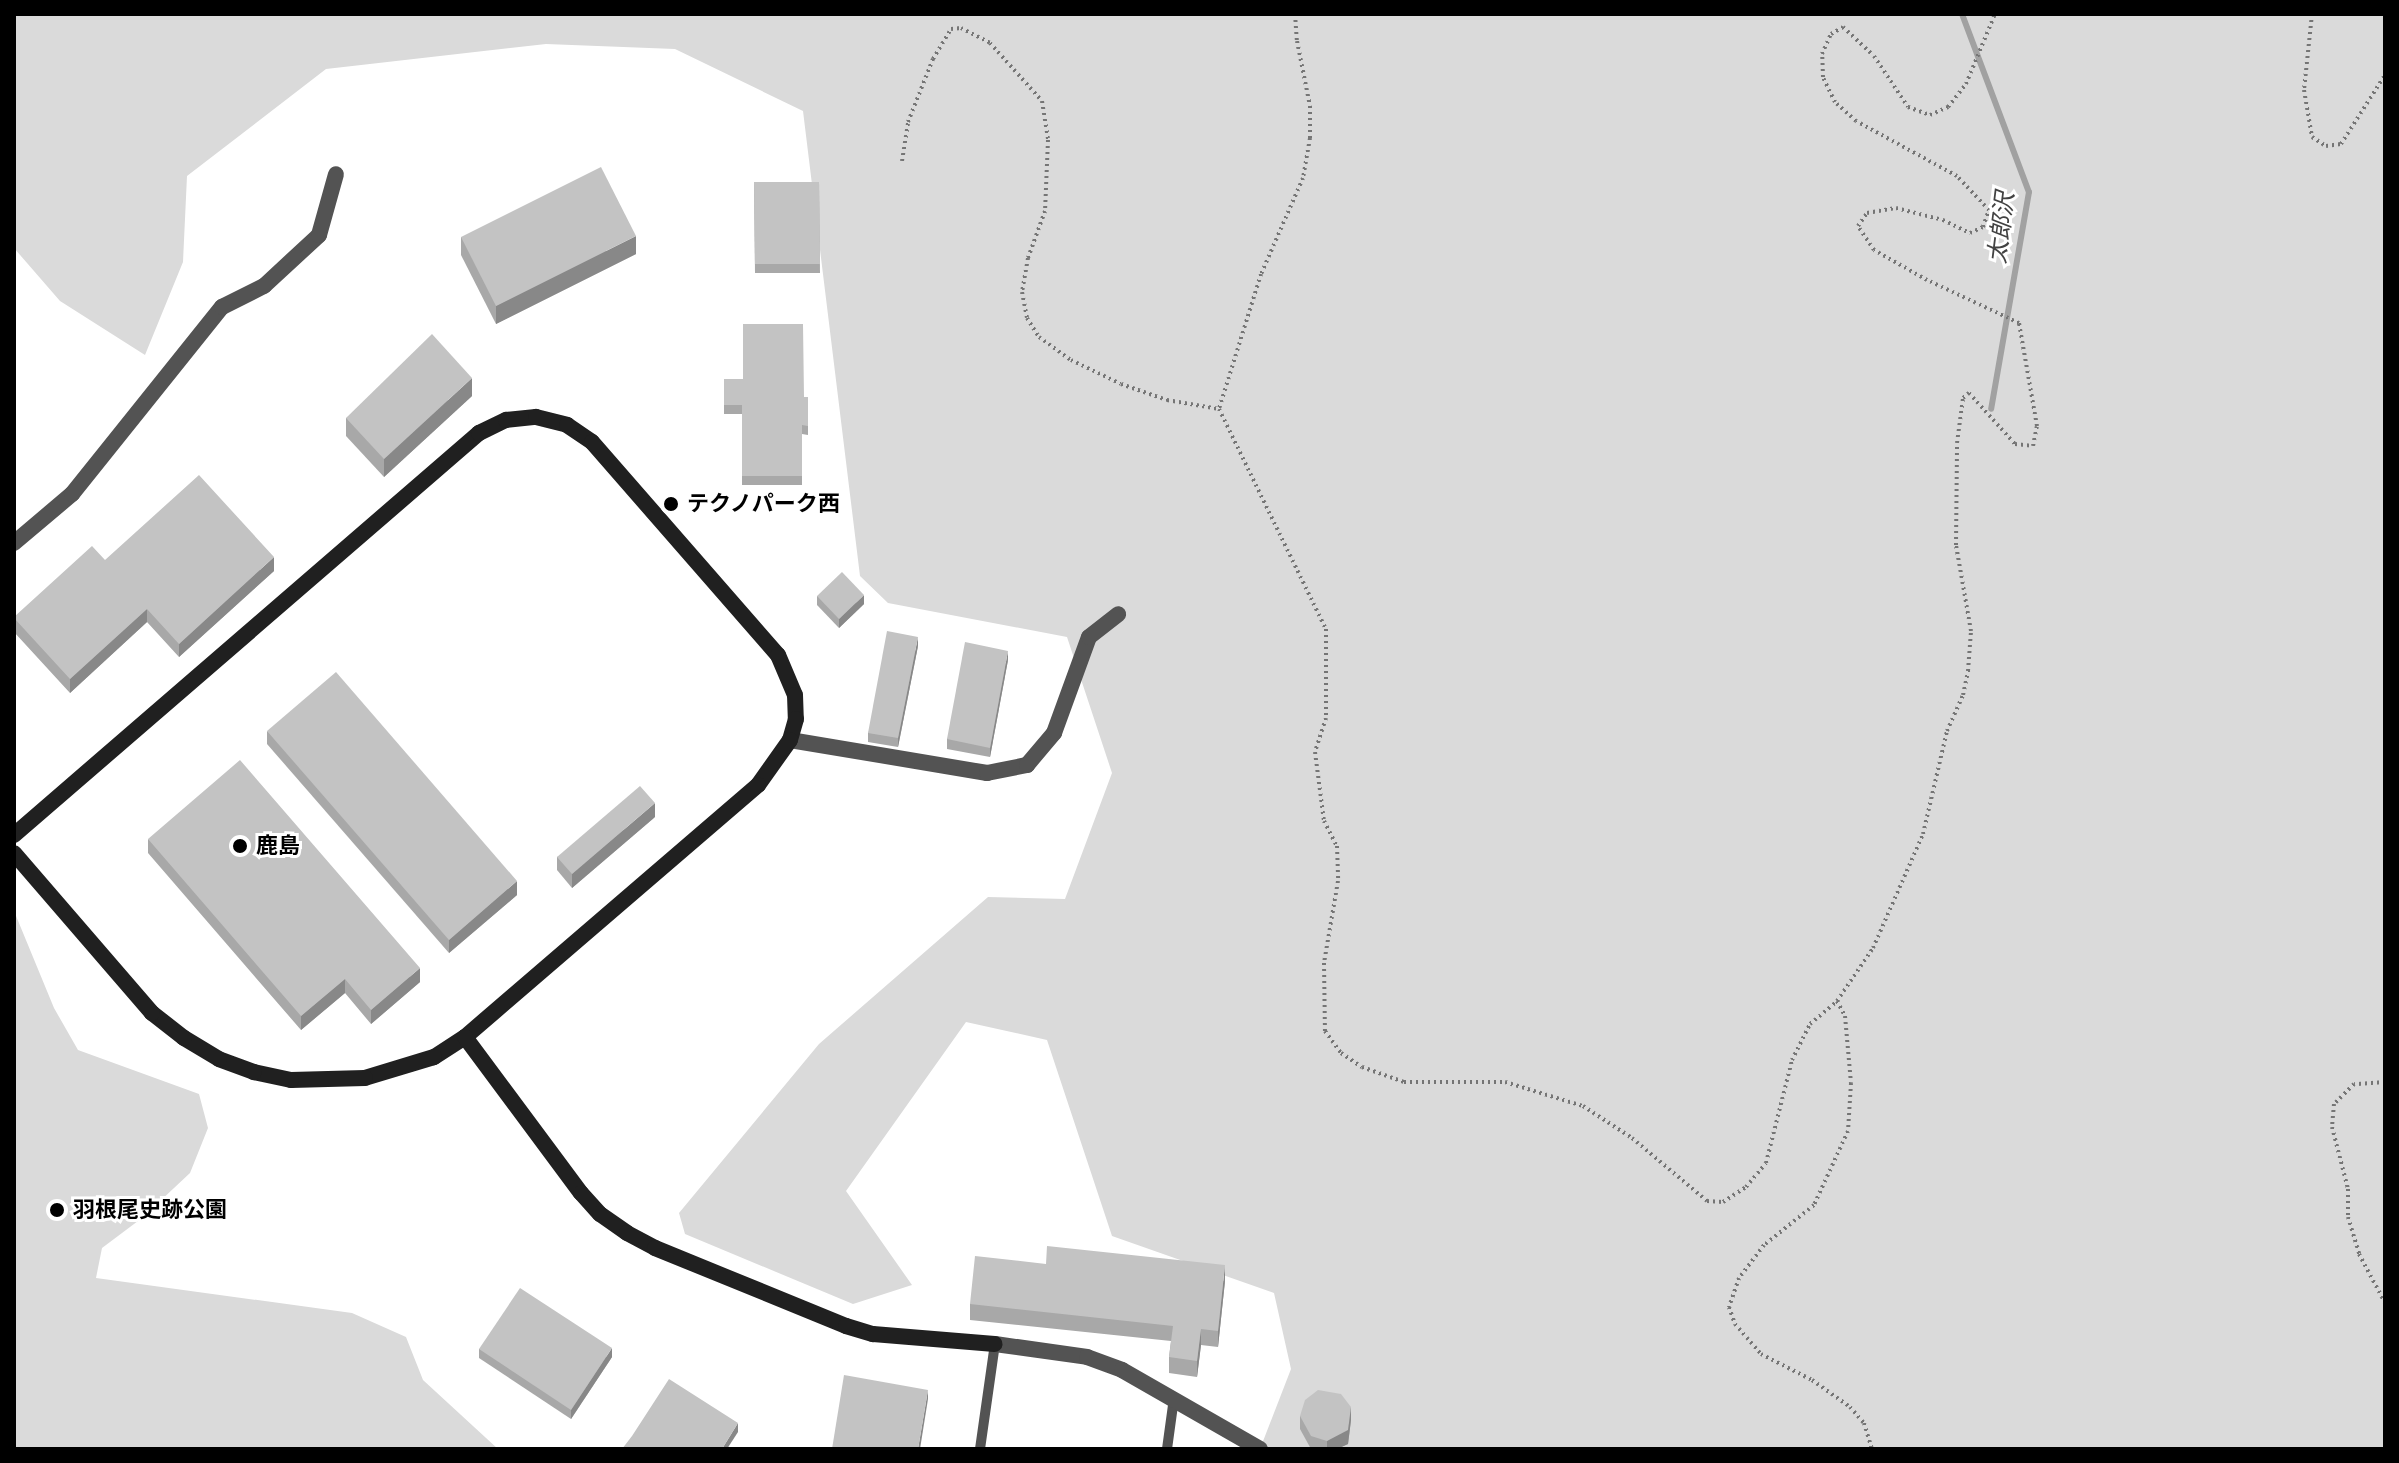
<!DOCTYPE html>
<meta charset="utf-8">
<style>
body{margin:0}
#map{position:relative;width:2399px;height:1463px;overflow:hidden;background:#fff;font-family:"Work Sans","Noto Sans JP",sans-serif}
div>[style]{position:absolute}
.green>*{inset:0;background:#dadada}
.stream>*{height:6px;margin:-3px;padding:0 3px;transform-origin:3px;border-radius:3px;background:#a1a1a1}
.path>*{height:4px;margin-top:-2px;transform-origin:0;background:repeating-linear-gradient(90deg,#757575 0 2px,transparent 0 6px)}
.lane>*{height:10px;margin:-5px;padding:0 5px;transform-origin:5px;border-radius:5px;background:#535353}
.street>*{height:16px;margin:-8px;padding:0 8px;transform-origin:8px;border-radius:8px;background:#535353}
.secondary>*{height:16px;margin:-8px;padding:0 8px;transform-origin:8px;border-radius:8px;background:#202020}
.wall>*{inset:0;background:#a8a8a8}
.shaded-wall>*{inset:0;background:#888}
.building>*{inset:0;background:#c3c3c3}
.dots>*{width:22px;height:22px;translate:-50% -50%;box-sizing:border-box;border:4px solid #fff;border-radius:50%}
span{translate:-50% -50%;white-space:nowrap;text-align:center;line-height:1.15;-webkit-text-stroke:6px #fff;paint-order:stroke}
.poi-label{font-size:22px;color:#000;font-weight:700}
.left{translate:0 -50%;text-align:left}
.water-label{font-size:24px;color:#424242;font-style:italic}
.frame{position:absolute;inset:0;border:16px solid #000;pointer-events:none}
</style>
<div id="map">
<div class="green">
<div style="clip-path:polygon(14px 14px,2385px 14px,2385px 1449px,1260px 1449px,1291px 1369px,1274px 1293px,1112px 1236px,1047px 1040px,966px 1022px,846px 1191px,912px 1285px,853px 1304px,685px 1234px,679px 1213px,819px 1044px,988px 897px,1065px 899px,1112px 773px,1067px 637px,888px 603px,860px 576px,803px 111px,675px 49px,546px 44px,326px 69px,187px 176px,183px 262px,145px 355px,60px 301px,14px 248px)"></div>
<div style="clip-path:polygon(14px 911px,54px 1008px,78px 1050px,199px 1094px,208px 1128px,190px 1173px,142px 1218px,102px 1248px,96px 1278px,352px 1313px,406px 1337px,423px 1380px,498px 1449px,14px 1449px)"></div>
</div>
<div class="stream">
<div style="left:1962px;top:14px;width:190px;rotate:69.4deg"></div>
<div style="left:2029px;top:192px;width:220px;rotate:99.9deg"></div>
</div>
<div class="path">
<div style="left:1295px;top:14px;width:27px;rotate:86deg"></div>
<div style="left:1297px;top:41px;width:66px;rotate:78.7deg"></div>
<div style="left:1310px;top:106px;width:32px;rotate:90deg"></div>
<div style="left:1310px;top:138px;width:41px;rotate:99.9deg"></div>
<div style="left:1303px;top:178px;width:105px;rotate:113.6deg"></div>
<div style="left:1261px;top:274px;width:141px;rotate:107.3deg"></div>
<div style="left:1219px;top:409px;width:245px;rotate:64.1deg"></div>
<div style="left:1326px;top:629px;width:89px;rotate:90deg"></div>
<div style="left:1326px;top:718px;width:36px;rotate:108deg"></div>
<div style="left:1315px;top:752px;width:70px;rotate:82.6deg"></div>
<div style="left:1324px;top:821px;width:28px;rotate:63deg"></div>
<div style="left:1337px;top:846px;width:35px;rotate:88deg"></div>
<div style="left:1338px;top:881px;width:83px;rotate:99.7deg"></div>
<div style="left:1324px;top:963px;width:68px;rotate:89.2deg"></div>
<div style="left:1325px;top:1031px;width:27px;rotate:54deg"></div>
<div style="left:1341px;top:1053px;width:25px;rotate:34deg"></div>
<div style="left:1362px;top:1067px;width:45px;rotate:19.7deg"></div>
<div style="left:1404px;top:1082px;width:101px"></div>
<div style="left:1505px;top:1082px;width:82px;rotate:17.1deg"></div>
<div style="left:1583px;top:1106px;width:59px;rotate:33.1deg"></div>
<div style="left:1632px;top:1138px;width:98px;rotate:40deg"></div>
<div style="left:1707px;top:1201px;width:16px;rotate:4deg"></div>
<div style="left:1723px;top:1202px;width:27px;rotate:-33deg"></div>
<div style="left:1746px;top:1187px;width:31px;rotate:-50deg"></div>
<div style="left:1766px;top:1163px;width:106px;rotate:-75.8deg"></div>
<div style="left:1792px;top:1060px;width:40px;rotate:-63.4deg"></div>
<div style="left:1810px;top:1024px;width:35px;rotate:-40deg"></div>
<div style="left:1837px;top:1001px;width:64px;rotate:-55.8deg"></div>
<div style="left:1873px;top:948px;width:124px;rotate:-66.3deg"></div>
<div style="left:1923px;top:834px;width:106px;rotate:-76.9deg"></div>
<div style="left:1947px;top:731px;width:39px;rotate:-66deg"></div>
<div style="left:1963px;top:695px;width:25px;rotate:-78deg"></div>
<div style="left:1968px;top:671px;width:40px;rotate:-85.7deg"></div>
<div style="left:1971px;top:631px;width:87px;rotate:-99.9deg"></div>
<div style="left:1956px;top:545px;width:102px;rotate:-89.4deg"></div>
<div style="left:1957px;top:443px;width:45px;rotate:-82.4deg"></div>
<div style="left:1963px;top:398px;width:8px;rotate:-40deg"></div>
<div style="left:1969px;top:393px;width:69px;rotate:48deg"></div>
<div style="left:2015px;top:444px;width:18px;rotate:6deg"></div>
<div style="left:2033px;top:446px;width:20px;rotate:-79deg"></div>
<div style="left:2037px;top:426px;width:105px;rotate:-99.9deg"></div>
<div style="left:2019px;top:323px;width:102px;rotate:-154.9deg"></div>
<div style="left:1927px;top:280px;width:61px;rotate:-150.5deg"></div>
<div style="left:1874px;top:250px;width:29px;rotate:-124deg"></div>
<div style="left:1858px;top:226px;width:16px;rotate:-55deg"></div>
<div style="left:1867px;top:213px;width:29px;rotate:-10deg"></div>
<div style="left:1896px;top:208px;width:49px;rotate:14.3deg"></div>
<div style="left:1943px;top:220px;width:30px;rotate:26deg"></div>
<div style="left:1970px;top:233px;width:14px;rotate:-25deg"></div>
<div style="left:1983px;top:227px;width:18px;rotate:-71deg"></div>
<div style="left:1989px;top:210px;width:47px;rotate:-133.3deg"></div>
<div style="left:1957px;top:176px;width:115px;rotate:-151.4deg"></div>
<div style="left:1856px;top:121px;width:28px;rotate:-138deg"></div>
<div style="left:1835px;top:102px;width:28px;rotate:-116deg"></div>
<div style="left:1823px;top:77px;width:23px;rotate:-92deg"></div>
<div style="left:1822px;top:54px;width:22px;rotate:-66deg"></div>
<div style="left:1831px;top:34px;width:14px;rotate:-30deg"></div>
<div style="left:1843px;top:27px;width:42px;rotate:43.1deg"></div>
<div style="left:1874px;top:56px;width:61px;rotate:56.3deg"></div>
<div style="left:1908px;top:107px;width:23px;rotate:20deg"></div>
<div style="left:1930px;top:115px;width:20px;rotate:-24deg"></div>
<div style="left:1948px;top:107px;width:29px;rotate:-52deg"></div>
<div style="left:1966px;top:84px;width:76px;rotate:-67.5deg"></div>
<div style="left:2312px;top:14px;width:76px;rotate:96deg"></div>
<div style="left:2304px;top:90px;width:48px;rotate:80.3deg"></div>
<div style="left:2312px;top:137px;width:17px;rotate:33deg"></div>
<div style="left:2326px;top:146px;width:15px;rotate:-8deg"></div>
<div style="left:2341px;top:144px;width:82px;rotate:-57.5deg"></div>
<div style="left:902px;top:161px;width:39px;rotate:-81deg"></div>
<div style="left:908px;top:122px;width:68px;rotate:-68.4deg"></div>
<div style="left:933px;top:59px;width:35px;rotate:-59deg"></div>
<div style="left:951px;top:29px;width:10px;rotate:-6deg"></div>
<div style="left:961px;top:28px;width:33px;rotate:27deg"></div>
<div style="left:990px;top:43px;width:78px;rotate:48.1deg"></div>
<div style="left:1042px;top:101px;width:39px;rotate:81deg"></div>
<div style="left:1048px;top:140px;width:71px;rotate:92.4deg"></div>
<div style="left:1045px;top:211px;width:50px;rotate:109.9deg"></div>
<div style="left:1028px;top:258px;width:35px;rotate:100deg"></div>
<div style="left:1022px;top:292px;width:26px;rotate:79deg"></div>
<div style="left:1027px;top:318px;width:22px;rotate:58deg"></div>
<div style="left:1039px;top:337px;width:39px;rotate:36deg"></div>
<div style="left:1071px;top:360px;width:55px;rotate:25.6deg"></div>
<div style="left:1121px;top:384px;width:49px;rotate:19.2deg"></div>
<div style="left:1167px;top:400px;width:53px;rotate:9.8deg"></div>
<div style="left:1837px;top:1001px;width:17px;rotate:62deg"></div>
<div style="left:1845px;top:1016px;width:67px;rotate:84.9deg"></div>
<div style="left:1851px;top:1083px;width:48px;rotate:93.6deg"></div>
<div style="left:1848px;top:1131px;width:81px;rotate:114.7deg"></div>
<div style="left:1814px;top:1205px;width:64px;rotate:141.3deg"></div>
<div style="left:1764px;top:1245px;width:41px;rotate:127.1deg"></div>
<div style="left:1739px;top:1278px;width:31px;rotate:109deg"></div>
<div style="left:1729px;top:1307px;width:18px;rotate:71deg"></div>
<div style="left:1735px;top:1324px;width:40px;rotate:49deg"></div>
<div style="left:1761px;top:1354px;width:57px;rotate:27deg"></div>
<div style="left:1812px;top:1380px;width:47px;rotate:35.4deg"></div>
<div style="left:1850px;top:1407px;width:21px;rotate:49deg"></div>
<div style="left:1864px;top:1423px;width:27px;rotate:73deg"></div>
<div style="left:2385px;top:1082px;width:31px;rotate:176deg"></div>
<div style="left:2354px;top:1084px;width:28px;rotate:135deg"></div>
<div style="left:2334px;top:1104px;width:23px;rotate:95deg"></div>
<div style="left:2332px;top:1127px;width:64px;rotate:75.5deg"></div>
<div style="left:2348px;top:1189px;width:28px;rotate:90deg"></div>
<div style="left:2348px;top:1217px;width:39px;rotate:73deg"></div>
<div style="left:2359px;top:1254px;width:55px;rotate:62deg"></div>
</div>
<div class="lane">
<div style="left:980px;top:1449px;width:106px;rotate:-81.9deg"></div>
<div style="left:1167px;top:1449px;width:51px;rotate:-82.2deg"></div>
</div>
<div class="street">
<div style="left:14px;top:543px;width:76px;rotate:-40.2deg"></div>
<div style="left:72px;top:494px;width:240px;rotate:-51.3deg"></div>
<div style="left:222px;top:307px;width:47px;rotate:-26.6deg"></div>
<div style="left:264px;top:286px;width:75px;rotate:-42.8deg"></div>
<div style="left:319px;top:235px;width:63px;rotate:-74.4deg"></div>
<div style="left:790px;top:740px;width:200px;rotate:9.5deg"></div>
<div style="left:987px;top:773px;width:41px;rotate:-11.3deg"></div>
<div style="left:1027px;top:765px;width:42px;rotate:-49.8deg"></div>
<div style="left:1054px;top:733px;width:102px;rotate:-70deg"></div>
<div style="left:1089px;top:637px;width:37px;rotate:-38deg"></div>
<div style="left:995px;top:1344px;width:93px;rotate:8deg"></div>
<div style="left:1087px;top:1357px;width:37px;rotate:20deg"></div>
<div style="left:1122px;top:1370px;width:159px;rotate:29.8deg"></div>
</div>
<div class="secondary">
<div style="left:14px;top:835px;width:615px;rotate:-40.84deg"></div>
<div style="left:479px;top:433px;width:30px;rotate:-26deg"></div>
<div style="left:506px;top:420px;width:30px;rotate:-6deg"></div>
<div style="left:536px;top:417px;width:32px;rotate:14deg"></div>
<div style="left:567px;top:425px;width:30px;rotate:34deg"></div>
<div style="left:592px;top:442px;width:283px;rotate:48.9deg"></div>
<div style="left:778px;top:655px;width:43px;rotate:67deg"></div>
<div style="left:795px;top:695px;width:24px;rotate:88deg"></div>
<div style="left:796px;top:719px;width:22px;rotate:106deg"></div>
<div style="left:790px;top:740px;width:55px;rotate:125.4deg"></div>
<div style="left:758px;top:785px;width:386px;rotate:139.3deg"></div>
<div style="left:465px;top:1037px;width:37px;rotate:147deg"></div>
<div style="left:434px;top:1057px;width:72px;rotate:163.1deg"></div>
<div style="left:365px;top:1078px;width:74px;rotate:178.5deg"></div>
<div style="left:291px;top:1080px;width:38px;rotate:-168deg"></div>
<div style="left:254px;top:1072px;width:37px;rotate:-160deg"></div>
<div style="left:219px;top:1059px;width:41px;rotate:-149deg"></div>
<div style="left:184px;top:1038px;width:41px;rotate:-142deg"></div>
<div style="left:152px;top:1013px;width:211px;rotate:-130.8deg"></div>
<div style="left:465px;top:1037px;width:194px;rotate:53.4deg"></div>
<div style="left:581px;top:1193px;width:28px;rotate:48deg"></div>
<div style="left:600px;top:1214px;width:33px;rotate:35deg"></div>
<div style="left:627px;top:1233px;width:32px;rotate:28deg"></div>
<div style="left:655px;top:1248px;width:206px;rotate:22.2deg"></div>
<div style="left:846px;top:1326px;width:28px;rotate:17deg"></div>
<div style="left:873px;top:1334px;width:122px;rotate:4.7deg"></div>
</div>
<div class="wall">
<div style="clip-path:polygon(754px 182px,819px 182px,820px 273px,755px 273px)"></div>
<div style="clip-path:polygon(461px 237px,636px 254px,496px 324px,461px 255px)"></div>
<div style="clip-path:polygon(724px 379px,743px 379px,804px 397px,808px 397px,808px 435px,802px 434px,802px 485px,742px 485px,742px 414px,724px 414px)"></div>
<div style="clip-path:polygon(472px 396px,384px 477px,346px 436px,346px 418px)"></div>
<div style="clip-path:polygon(105px 560px,274px 571px,179px 657px,147px 622px,70px 693px,14px 632px,14px 617px)"></div>
<div style="clip-path:polygon(817px 596px,864px 604px,839px 628px,817px 605px)"></div>
<div style="clip-path:polygon(918px 646px,898px 747px,868px 742px,868px 733px)"></div>
<div style="clip-path:polygon(1008px 660px,990px 757px,947px 749px,947px 739px)"></div>
<div style="clip-path:polygon(267px 731px,517px 895px,449px 953px,267px 744px)"></div>
<div style="clip-path:polygon(655px 817px,572px 888px,557px 870px,557px 857px)"></div>
<div style="clip-path:polygon(148px 839px,420px 982px,371px 1024px,345px 993px,301px 1030px,148px 853px)"></div>
<div style="clip-path:polygon(1046px 1264px,1225px 1281px,1218px 1347px,1201px 1345px,1197px 1377px,1169px 1373px,1169px 1357px,1171px 1341px,970px 1320px,970px 1304px)"></div>
<div style="clip-path:polygon(479px 1349px,612px 1357px,571px 1419px,479px 1358px)"></div>
<div style="clip-path:polygon(1300px 1416px,1351px 1420px,1348px 1444px,1337px 1449px,1311px 1449px,1300px 1429px)"></div>
</div>
<div class="shaded-wall">
<div style="clip-path:polygon(636px 236px,636px 254px,496px 324px,496px 306px)"></div>
<div style="clip-path:polygon(472px 378px,472px 396px,384px 477px,384px 459px)"></div>
<div style="clip-path:polygon(274px 557px,274px 571px,179px 657px,179px 644px)"></div>
<div style="clip-path:polygon(864px 595px,864px 604px,839px 628px,839px 619px)"></div>
<div style="clip-path:polygon(147px 609px,147px 622px,70px 693px,70px 679px)"></div>
<div style="clip-path:polygon(918px 637px,918px 646px,898px 747px,898px 738px)"></div>
<div style="clip-path:polygon(1008px 651px,1008px 660px,990px 757px,990px 748px)"></div>
<div style="clip-path:polygon(655px 803px,655px 817px,572px 888px,572px 874px)"></div>
<div style="clip-path:polygon(517px 881px,517px 895px,449px 953px,449px 940px)"></div>
<div style="clip-path:polygon(420px 968px,420px 982px,371px 1024px,371px 1010px)"></div>
<div style="clip-path:polygon(345px 979px,345px 993px,301px 1030px,301px 1016px)"></div>
<div style="clip-path:polygon(1225px 1265px,1225px 1281px,1218px 1347px,1218px 1331px)"></div>
<div style="clip-path:polygon(1201px 1329px,1201px 1345px,1197px 1377px,1197px 1361px)"></div>
<div style="clip-path:polygon(612px 1348px,612px 1357px,571px 1419px,571px 1410px)"></div>
<div style="clip-path:polygon(928px 1390px,928px 1399px,920px 1449px,918px 1449px)"></div>
<div style="clip-path:polygon(1351px 1407px,1351px 1420px,1348px 1444px,1337px 1449px,1327px 1449px,1327px 1441px)"></div>
<div style="clip-path:polygon(738px 1423px,738px 1432px,727px 1449px,722px 1449px)"></div>
</div>
<div class="building">
<div style="clip-path:polygon(601px 167px,636px 236px,496px 306px,461px 237px)"></div>
<div style="clip-path:polygon(754px 182px,819px 182px,820px 264px,755px 264px)"></div>
<div style="clip-path:polygon(743px 324px,803px 324px,804px 397px,808px 397px,808px 426px,802px 425px,802px 476px,742px 476px,742px 405px,724px 405px,724px 379px,743px 379px)"></div>
<div style="clip-path:polygon(432px 334px,472px 378px,384px 459px,346px 418px)"></div>
<div style="clip-path:polygon(199px 475px,274px 557px,179px 644px,147px 609px,70px 679px,14px 618px,14px 617px,92px 546px,105px 560px)"></div>
<div style="clip-path:polygon(842px 572px,864px 595px,839px 619px,817px 596px)"></div>
<div style="clip-path:polygon(887px 631px,918px 637px,898px 738px,868px 733px)"></div>
<div style="clip-path:polygon(965px 642px,1008px 651px,990px 748px,947px 739px)"></div>
<div style="clip-path:polygon(336px 672px,517px 881px,449px 940px,267px 731px)"></div>
<div style="clip-path:polygon(240px 760px,420px 968px,371px 1010px,345px 979px,301px 1016px,148px 839px)"></div>
<div style="clip-path:polygon(640px 786px,655px 803px,572px 874px,557px 857px)"></div>
<div style="clip-path:polygon(1047px 1246px,1225px 1265px,1218px 1331px,1201px 1329px,1197px 1361px,1169px 1357px,1173px 1326px,970px 1304px,975px 1256px,1046px 1264px)"></div>
<div style="clip-path:polygon(520px 1288px,612px 1348px,571px 1410px,479px 1349px)"></div>
<div style="clip-path:polygon(844px 1375px,928px 1390px,918px 1449px,832px 1449px)"></div>
<div style="clip-path:polygon(669px 1379px,738px 1423px,722px 1449px,622px 1449px,632px 1436px)"></div>
<div style="clip-path:polygon(1318px 1390px,1341px 1394px,1351px 1407px,1348px 1430px,1327px 1441px,1311px 1436px,1300px 1416px,1305px 1400px)"></div>
</div>
<div class="dots">
<div style="left:671px;top:504px;background:#000"></div>
<div style="left:240px;top:846px;background:#000"></div>
<div style="left:57px;top:1210px;background:#000"></div>
</div>
<div class="poi-label">
<span class="left" style="left:687px;top:504px">テクノパーク西</span>
<span class="left" style="left:256px;top:846px">鹿島</span>
<span class="left" style="left:73px;top:1210px">羽根尾史跡公園</span>
</div>
<div class="water-label">
<span style="left:2002px;top:228px;rotate:-83deg">太郎沢</span>
</div>
<div class="frame"></div>
</div>
